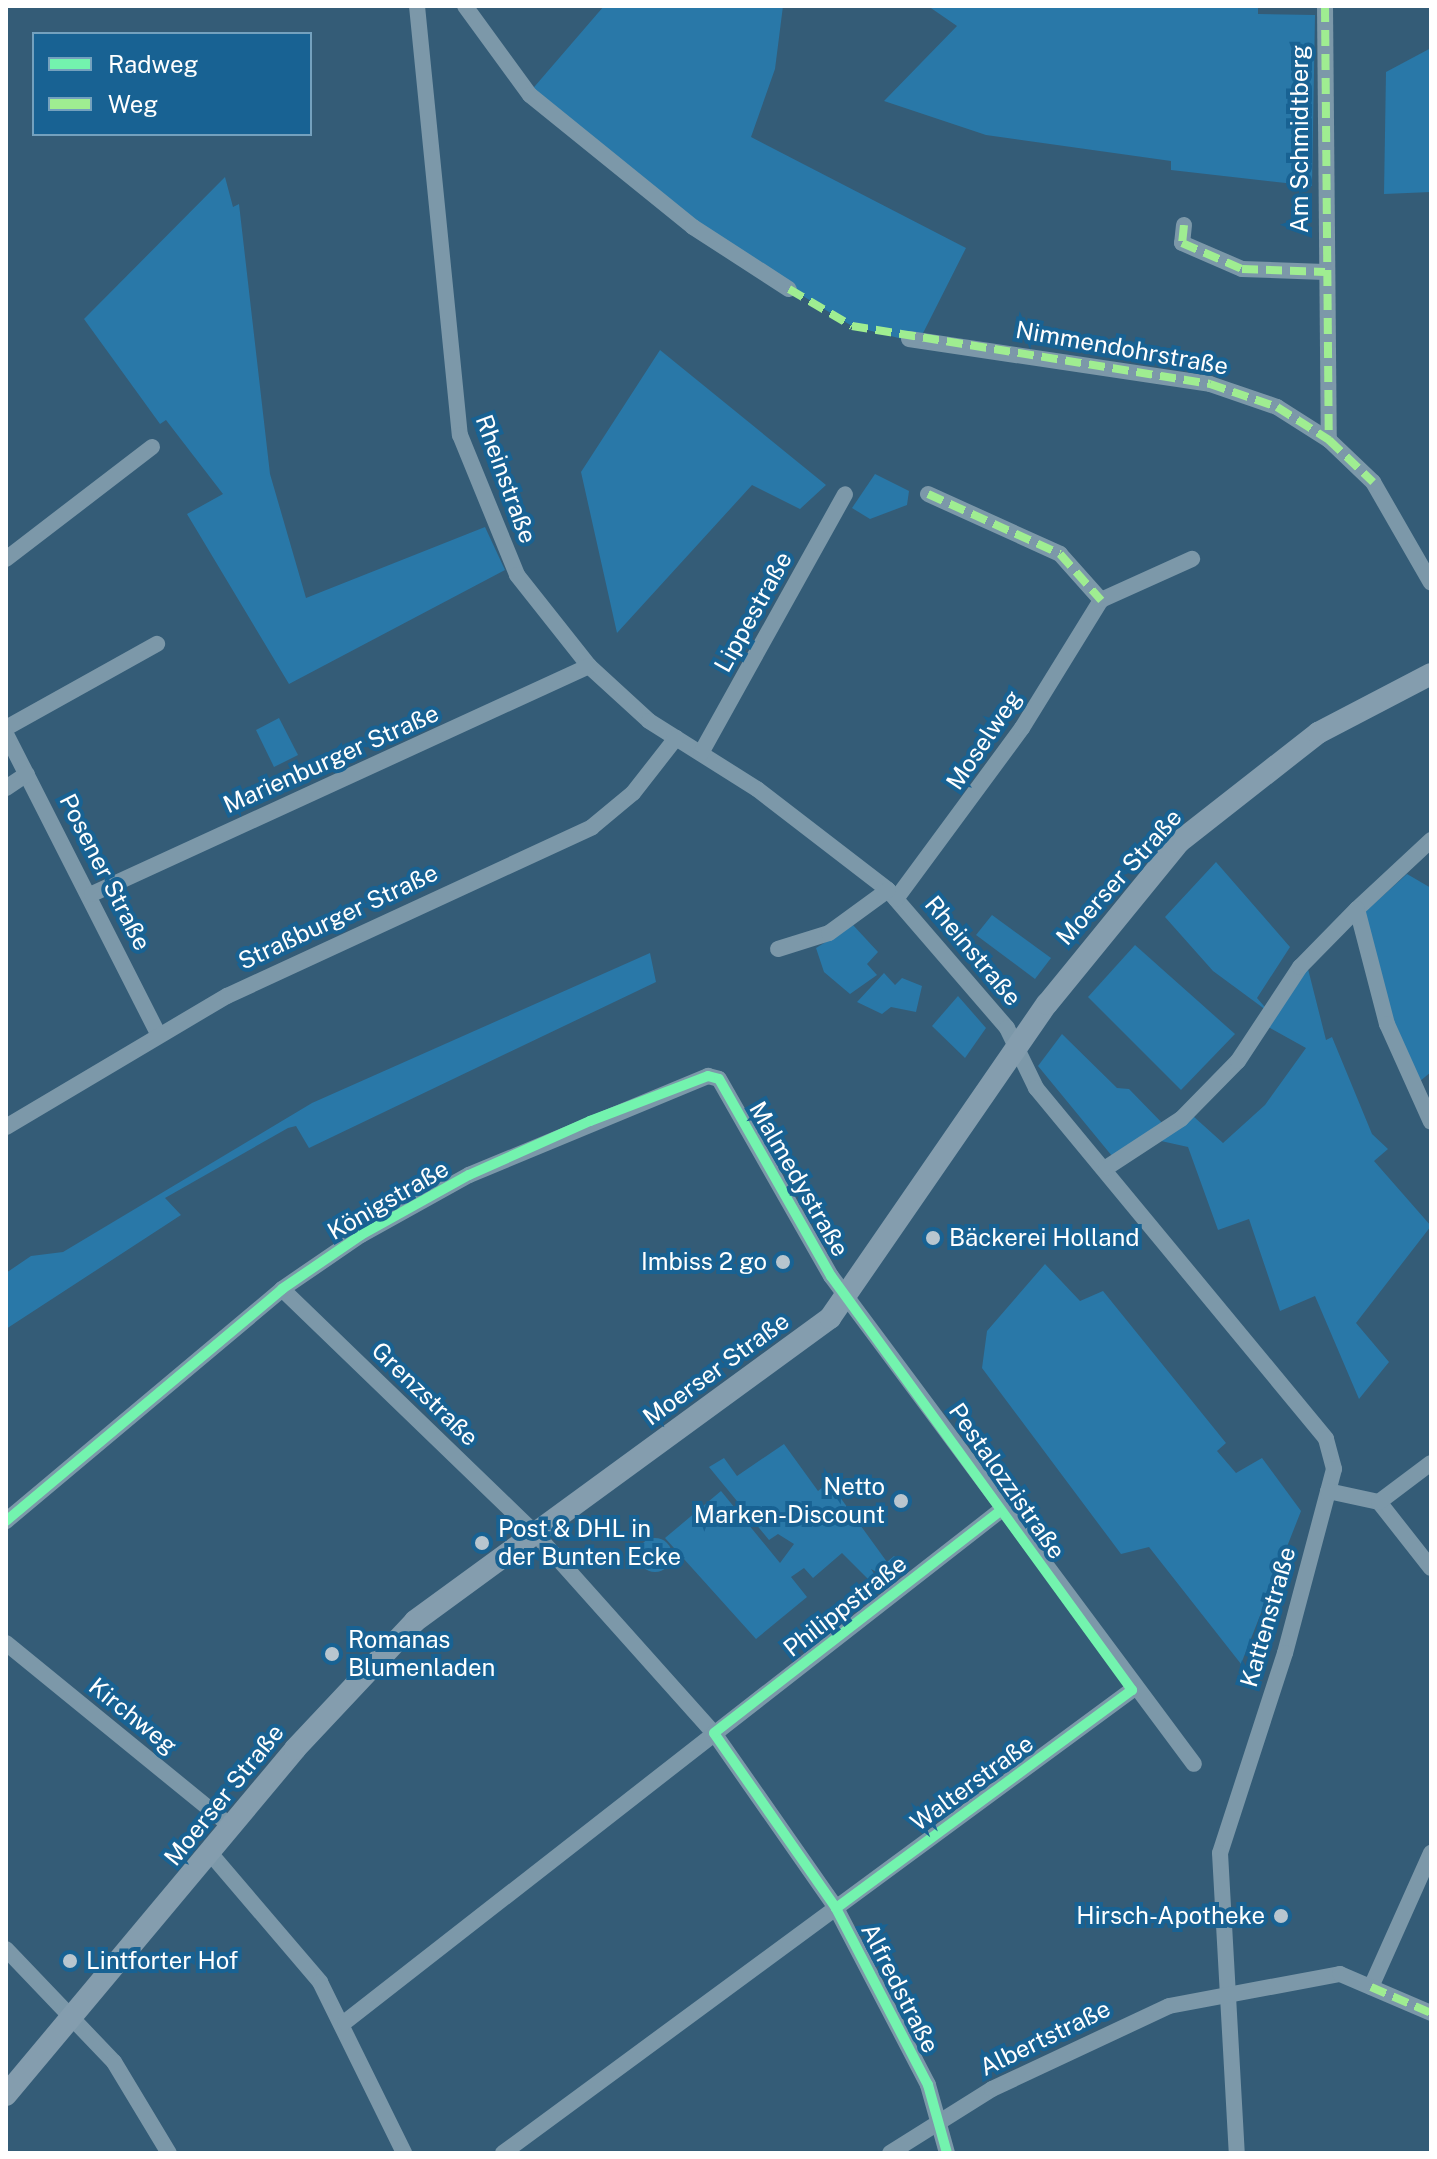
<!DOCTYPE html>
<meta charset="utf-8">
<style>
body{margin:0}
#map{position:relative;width:1437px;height:2159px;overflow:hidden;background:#345c77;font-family:"Public Sans",sans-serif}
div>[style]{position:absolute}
.green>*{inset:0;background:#2978a8}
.round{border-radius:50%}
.street>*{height:16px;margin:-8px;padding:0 8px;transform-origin:8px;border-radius:8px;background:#7c98a9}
.secondary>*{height:22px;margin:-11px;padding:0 11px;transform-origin:11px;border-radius:11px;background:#849dae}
.quiet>*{height:8px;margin-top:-4px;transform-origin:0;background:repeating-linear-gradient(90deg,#9fed91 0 16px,transparent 0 24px)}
.cycleway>*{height:10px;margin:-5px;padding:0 5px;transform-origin:5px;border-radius:5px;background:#73f3ae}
.dots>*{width:22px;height:22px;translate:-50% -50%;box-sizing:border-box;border:4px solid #186293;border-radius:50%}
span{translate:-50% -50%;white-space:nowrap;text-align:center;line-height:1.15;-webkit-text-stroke:8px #186293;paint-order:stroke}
.street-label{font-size:24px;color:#fff}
.poi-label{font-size:24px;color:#fff}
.left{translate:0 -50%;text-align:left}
.right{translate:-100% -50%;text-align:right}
.frame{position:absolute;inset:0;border:8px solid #fff;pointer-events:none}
.legend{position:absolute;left:32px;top:32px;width:280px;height:104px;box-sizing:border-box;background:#186293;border:2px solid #74a1be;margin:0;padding:10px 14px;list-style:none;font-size:24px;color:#fff}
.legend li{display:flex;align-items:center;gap:16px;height:40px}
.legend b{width:40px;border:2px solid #74a1be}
</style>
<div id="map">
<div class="green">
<div style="clip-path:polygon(604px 6px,783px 6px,775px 69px,751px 137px,966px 248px,918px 343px,852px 326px,705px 236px,529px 93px)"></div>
<div style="clip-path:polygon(928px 6px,1258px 6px,1258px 14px,1315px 15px,1312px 186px,1171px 170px,1171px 161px,986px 135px,884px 101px,957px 26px)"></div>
<div style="clip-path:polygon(1431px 48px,1431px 192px,1384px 194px,1386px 72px)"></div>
<div style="clip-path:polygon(225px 177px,233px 207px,239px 204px,270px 474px,306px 598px,485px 527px,505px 570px,289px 684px,187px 514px,223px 494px,166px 420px,160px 424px,84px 319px)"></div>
<div style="clip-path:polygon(660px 350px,826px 485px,800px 509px,752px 485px,617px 633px,581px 472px)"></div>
<div style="clip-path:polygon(875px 474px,909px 491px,907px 505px,870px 519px,852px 508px)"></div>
<div style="clip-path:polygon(279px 718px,298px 755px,274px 767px,256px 730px)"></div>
<div style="clip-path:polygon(1216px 862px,1290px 947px,1257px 998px,1270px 1013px,1306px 961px,1326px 1040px,1332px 1037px,1372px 1134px,1388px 1149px,1374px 1161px,1431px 1226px,1356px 1323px,1389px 1362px,1359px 1399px,1315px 1296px,1280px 1311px,1249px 1219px,1218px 1230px,1188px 1147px,1161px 1141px,1193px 1116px,1223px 1143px,1265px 1105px,1306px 1048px,1263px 1024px,1270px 1013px,1213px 971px,1165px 917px)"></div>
<div style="clip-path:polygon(1407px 874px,1431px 888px,1431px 1072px,1414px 1086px,1359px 917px)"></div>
<div style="clip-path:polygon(992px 915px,1051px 958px,1035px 979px,976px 935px)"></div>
<div style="clip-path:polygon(853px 925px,878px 952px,867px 964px,877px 975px,850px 994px,824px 972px,816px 948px)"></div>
<div style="clip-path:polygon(1135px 945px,1235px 1034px,1181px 1090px,1088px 997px)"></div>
<div style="clip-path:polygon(650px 953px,656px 982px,309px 1148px,296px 1126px,288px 1128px,165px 1198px,181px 1215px,6px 1329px,6px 1273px,31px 1256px,63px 1252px,312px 1103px)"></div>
<div style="clip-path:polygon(884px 973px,895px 985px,902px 978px,922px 986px,916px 1012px,891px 1007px,882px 1014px,857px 1002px)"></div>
<div style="clip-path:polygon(958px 996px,986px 1028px,965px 1058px,932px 1026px)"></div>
<div style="clip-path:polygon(1062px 1034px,1117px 1088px,1129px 1089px,1167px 1128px,1112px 1156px,1038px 1066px)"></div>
<div style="clip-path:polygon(1045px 1264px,1080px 1301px,1103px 1291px,1226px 1443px,1217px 1451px,1236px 1473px,1262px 1458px,1301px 1511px,1241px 1664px,1149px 1547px,1121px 1554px,982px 1368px,987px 1331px)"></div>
<div style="clip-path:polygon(784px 1444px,818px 1491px,829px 1482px,887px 1562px,894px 1556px,901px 1563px,884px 1576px,871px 1569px,878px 1580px,873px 1584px,842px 1553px,813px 1578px,804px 1568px,791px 1577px,807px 1597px,756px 1639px,665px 1538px,721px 1491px,780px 1563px,794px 1544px,778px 1534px,769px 1540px,709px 1467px,724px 1458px,737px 1476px)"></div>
<div class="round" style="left:638px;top:1538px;width:34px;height:34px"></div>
</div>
<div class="street">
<div style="left:417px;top:6px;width:431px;rotate:84.3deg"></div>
<div style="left:460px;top:435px;width:151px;rotate:67.8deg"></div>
<div style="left:517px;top:575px;width:116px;rotate:51.6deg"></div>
<div style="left:589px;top:666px;width:81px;rotate:42.5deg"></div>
<div style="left:649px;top:721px;width:128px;rotate:32.2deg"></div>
<div style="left:757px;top:789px;width:165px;rotate:37.6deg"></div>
<div style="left:888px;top:890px;width:182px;rotate:49.2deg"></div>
<div style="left:1007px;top:1028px;width:67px;rotate:64.2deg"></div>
<div style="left:1036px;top:1088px;width:455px;rotate:50.4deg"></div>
<div style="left:1326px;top:1439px;width:31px;rotate:75deg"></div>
<div style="left:1334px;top:1469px;width:190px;rotate:104.9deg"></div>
<div style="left:1285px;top:1653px;width:210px;rotate:108deg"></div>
<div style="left:1220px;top:1853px;width:300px;rotate:86.8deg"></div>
<div style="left:465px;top:6px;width:110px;rotate:53.9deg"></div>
<div style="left:530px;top:95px;width:210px;rotate:39deg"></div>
<div style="left:693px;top:227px;width:114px;rotate:32.9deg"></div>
<div style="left:1325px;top:6px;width:434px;rotate:89.5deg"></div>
<div style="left:1184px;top:225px;width:18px;rotate:96deg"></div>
<div style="left:1182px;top:243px;width:65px;rotate:23.4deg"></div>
<div style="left:1242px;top:269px;width:83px;rotate:2.1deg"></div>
<div style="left:909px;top:339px;width:304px;rotate:8.5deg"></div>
<div style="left:1210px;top:384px;width:71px;rotate:18.9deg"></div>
<div style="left:1277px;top:407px;width:62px;rotate:32.4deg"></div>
<div style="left:1329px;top:440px;width:61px;rotate:43.7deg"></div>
<div style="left:1373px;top:482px;width:116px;rotate:60.1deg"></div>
<div style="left:928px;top:494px;width:145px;rotate:24.4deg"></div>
<div style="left:1060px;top:554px;width:62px;rotate:48.3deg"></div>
<div style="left:6px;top:559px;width:184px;rotate:-37.5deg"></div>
<div style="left:6px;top:728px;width:173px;rotate:-29.1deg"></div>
<div style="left:6px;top:734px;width:335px;rotate:63.1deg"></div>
<div style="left:701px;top:753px;width:296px;rotate:-60.9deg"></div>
<div style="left:6px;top:788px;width:25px;rotate:-34deg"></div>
<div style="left:1431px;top:840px;width:101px;rotate:137deg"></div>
<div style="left:1357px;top:909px;width:119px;rotate:75.4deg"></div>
<div style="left:1387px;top:1024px;width:107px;rotate:65.8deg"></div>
<div style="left:92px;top:894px;width:547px;rotate:-24.64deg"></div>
<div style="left:896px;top:899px;width:212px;rotate:-53.6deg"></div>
<div style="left:1022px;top:728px;width:150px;rotate:-58.3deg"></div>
<div style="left:1101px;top:600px;width:100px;rotate:-24.3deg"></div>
<div style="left:778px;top:949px;width:53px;rotate:-17.4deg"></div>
<div style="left:829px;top:933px;width:73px;rotate:-36.1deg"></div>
<div style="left:6px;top:1127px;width:257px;rotate:-30.7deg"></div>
<div style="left:227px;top:996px;width:402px;rotate:-24.8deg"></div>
<div style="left:592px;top:827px;width:53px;rotate:-39.7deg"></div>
<div style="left:633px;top:793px;width:70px;rotate:-52deg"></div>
<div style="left:1106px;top:1168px;width:90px;rotate:-33.2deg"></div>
<div style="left:1181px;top:1119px;width:81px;rotate:-45.5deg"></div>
<div style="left:1238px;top:1061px;width:113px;rotate:-56.6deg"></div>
<div style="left:1300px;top:967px;width:81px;rotate:-45.5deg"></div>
<div style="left:282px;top:1289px;width:350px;rotate:44deg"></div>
<div style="left:534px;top:1532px;width:270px;rotate:48.2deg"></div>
<div style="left:714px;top:1733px;width:213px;rotate:55.1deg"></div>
<div style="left:836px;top:1908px;width:199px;rotate:62.5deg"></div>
<div style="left:928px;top:2085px;width:71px;rotate:74.4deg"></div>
<div style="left:1328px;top:1491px;width:52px;rotate:12.2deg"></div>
<div style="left:1379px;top:1502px;width:84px;rotate:51.8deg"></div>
<div style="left:1379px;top:1502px;width:65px;rotate:-36.9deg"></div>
<div style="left:6px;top:1521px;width:361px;rotate:-40deg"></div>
<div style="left:282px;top:1289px;width:96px;rotate:-34.4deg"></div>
<div style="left:361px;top:1235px;width:124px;rotate:-29.1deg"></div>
<div style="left:469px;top:1175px;width:259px;rotate:-22.5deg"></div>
<div style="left:708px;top:1076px;width:11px;rotate:15deg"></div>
<div style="left:719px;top:1079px;width:227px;rotate:60.4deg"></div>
<div style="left:831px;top:1276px;width:608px;rotate:53.36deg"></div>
<div style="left:6px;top:1643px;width:289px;rotate:39.2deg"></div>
<div style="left:210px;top:1853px;width:170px;rotate:49.5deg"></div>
<div style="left:320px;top:1982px;width:191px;rotate:63.8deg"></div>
<div style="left:6px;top:1949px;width:156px;rotate:46.3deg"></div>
<div style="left:114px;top:2062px;width:106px;rotate:58.9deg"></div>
<div style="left:1371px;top:1987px;width:147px;rotate:-65.9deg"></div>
<div style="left:345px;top:2022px;width:832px;rotate:-37.97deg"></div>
<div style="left:503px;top:2153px;width:781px;rotate:-36.36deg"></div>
<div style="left:890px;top:2153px;width:120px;rotate:-32.1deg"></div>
<div style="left:992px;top:2089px;width:195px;rotate:-25.1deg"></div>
<div style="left:1169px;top:2006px;width:174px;rotate:-10.6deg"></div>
<div style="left:1340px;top:1974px;width:99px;rotate:23.2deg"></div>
</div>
<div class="secondary">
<div style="left:6px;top:2095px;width:451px;rotate:-50.1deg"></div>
<div style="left:295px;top:1749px;width:175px;rotate:-46.8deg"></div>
<div style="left:415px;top:1621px;width:514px;rotate:-36.13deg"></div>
<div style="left:830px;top:1318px;width:382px;rotate:-55.4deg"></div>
<div style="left:1047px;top:1004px;width:209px;rotate:-50.8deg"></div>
<div style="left:1179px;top:842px;width:177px;rotate:-38.1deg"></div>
<div style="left:1318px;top:733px;width:127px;rotate:-27.6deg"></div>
</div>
<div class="quiet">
<div style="left:1325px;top:6px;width:434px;rotate:89.5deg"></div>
<div style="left:1184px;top:225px;width:18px;rotate:96deg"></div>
<div style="left:1182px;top:243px;width:65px;rotate:23.4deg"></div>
<div style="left:1242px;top:269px;width:83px;rotate:2.1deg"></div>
<div style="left:789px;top:289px;width:73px;rotate:30.4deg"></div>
<div style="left:852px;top:326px;width:363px;rotate:9.2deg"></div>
<div style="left:1210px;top:384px;width:71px;rotate:18.9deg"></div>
<div style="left:1277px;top:407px;width:62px;rotate:32.4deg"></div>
<div style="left:1329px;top:440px;width:61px;rotate:43.7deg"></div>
<div style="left:928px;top:494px;width:145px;rotate:24.4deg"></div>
<div style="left:1060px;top:554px;width:62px;rotate:48.3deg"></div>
<div style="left:1371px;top:1987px;width:65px;rotate:23.4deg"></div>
</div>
<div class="cycleway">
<div style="left:6px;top:1521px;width:361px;rotate:-40deg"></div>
<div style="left:282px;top:1289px;width:96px;rotate:-34.4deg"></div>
<div style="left:361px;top:1235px;width:124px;rotate:-29.1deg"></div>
<div style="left:469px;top:1175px;width:133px;rotate:-24.1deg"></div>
<div style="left:590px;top:1121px;width:126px;rotate:-20.9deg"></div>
<div style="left:708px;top:1076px;width:11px;rotate:15deg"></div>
<div style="left:719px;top:1079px;width:227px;rotate:60.4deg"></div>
<div style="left:831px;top:1276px;width:512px;rotate:53.98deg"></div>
<div style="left:1132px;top:1690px;width:368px;rotate:143.6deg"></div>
<div style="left:947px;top:2153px;width:71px;rotate:-105.6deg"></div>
<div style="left:928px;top:2085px;width:199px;rotate:-117.5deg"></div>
<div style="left:836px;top:1908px;width:213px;rotate:-124.9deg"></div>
<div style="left:714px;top:1733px;width:363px;rotate:-37.8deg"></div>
</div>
<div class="dots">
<div style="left:933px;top:1238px;background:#b8c6cf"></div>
<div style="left:783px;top:1262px;background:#b8c6cf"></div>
<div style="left:901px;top:1501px;background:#b8c6cf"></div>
<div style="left:482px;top:1543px;background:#b8c6cf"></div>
<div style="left:332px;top:1654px;background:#b8c6cf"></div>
<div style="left:1281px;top:1916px;background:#b8c6cf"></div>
<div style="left:70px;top:1961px;background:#b8c6cf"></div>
</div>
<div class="street-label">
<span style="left:1300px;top:139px;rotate:-90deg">Am Schmidtberg</span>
<span style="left:1122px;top:348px;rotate:10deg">Nimmendohrstraße</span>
<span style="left:506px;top:479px;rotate:70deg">Rheinstraße</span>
<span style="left:753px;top:612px;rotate:-61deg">Lippestraße</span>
<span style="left:984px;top:740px;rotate:-56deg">Moselweg</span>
<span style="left:331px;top:759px;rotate:-24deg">Marienburger Straße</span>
<span style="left:105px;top:872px;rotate:63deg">Posener Straße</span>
<span style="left:1119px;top:877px;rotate:-48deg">Moerser Straße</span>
<span style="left:338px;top:917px;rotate:-25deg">Straßburger Straße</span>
<span style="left:973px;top:951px;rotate:50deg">Rheinstraße</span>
<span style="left:799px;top:1179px;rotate:60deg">Malmedystraße</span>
<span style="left:388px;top:1200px;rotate:-30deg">Königstraße</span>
<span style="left:716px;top:1369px;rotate:-36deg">Moerser Straße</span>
<span style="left:425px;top:1394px;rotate:44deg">Grenzstraße</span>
<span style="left:1007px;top:1481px;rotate:55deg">Pestalozzistraße</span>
<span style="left:845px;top:1606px;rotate:-38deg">Philippstraße</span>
<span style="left:1268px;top:1617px;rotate:-74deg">Kattenstraße</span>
<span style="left:133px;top:1716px;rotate:39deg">Kirchweg</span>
<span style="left:972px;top:1783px;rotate:-36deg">Walterstraße</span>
<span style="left:224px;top:1795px;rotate:-51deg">Moerser Straße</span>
<span style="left:900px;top:1988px;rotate:63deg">Alfredstraße</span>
<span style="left:1045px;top:2038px;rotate:-26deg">Albertstraße</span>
</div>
<div class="poi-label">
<span class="left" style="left:949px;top:1238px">Bäckerei Holland</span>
<span class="right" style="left:767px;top:1262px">Imbiss 2 go</span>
<span class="right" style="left:885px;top:1501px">Netto<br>Marken-Discount</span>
<span class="left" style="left:498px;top:1543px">Post &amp; DHL in<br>der Bunten Ecke</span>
<span class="left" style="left:348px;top:1654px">Romanas<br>Blumenladen</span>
<span class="right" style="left:1265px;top:1916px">Hirsch-Apotheke</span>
<span class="left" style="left:86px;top:1961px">Lintforter Hof</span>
</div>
<div class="frame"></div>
<ul class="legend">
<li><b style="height:10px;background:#73f3ae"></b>Radweg</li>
<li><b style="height:10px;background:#9fed91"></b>Weg</li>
</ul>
</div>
